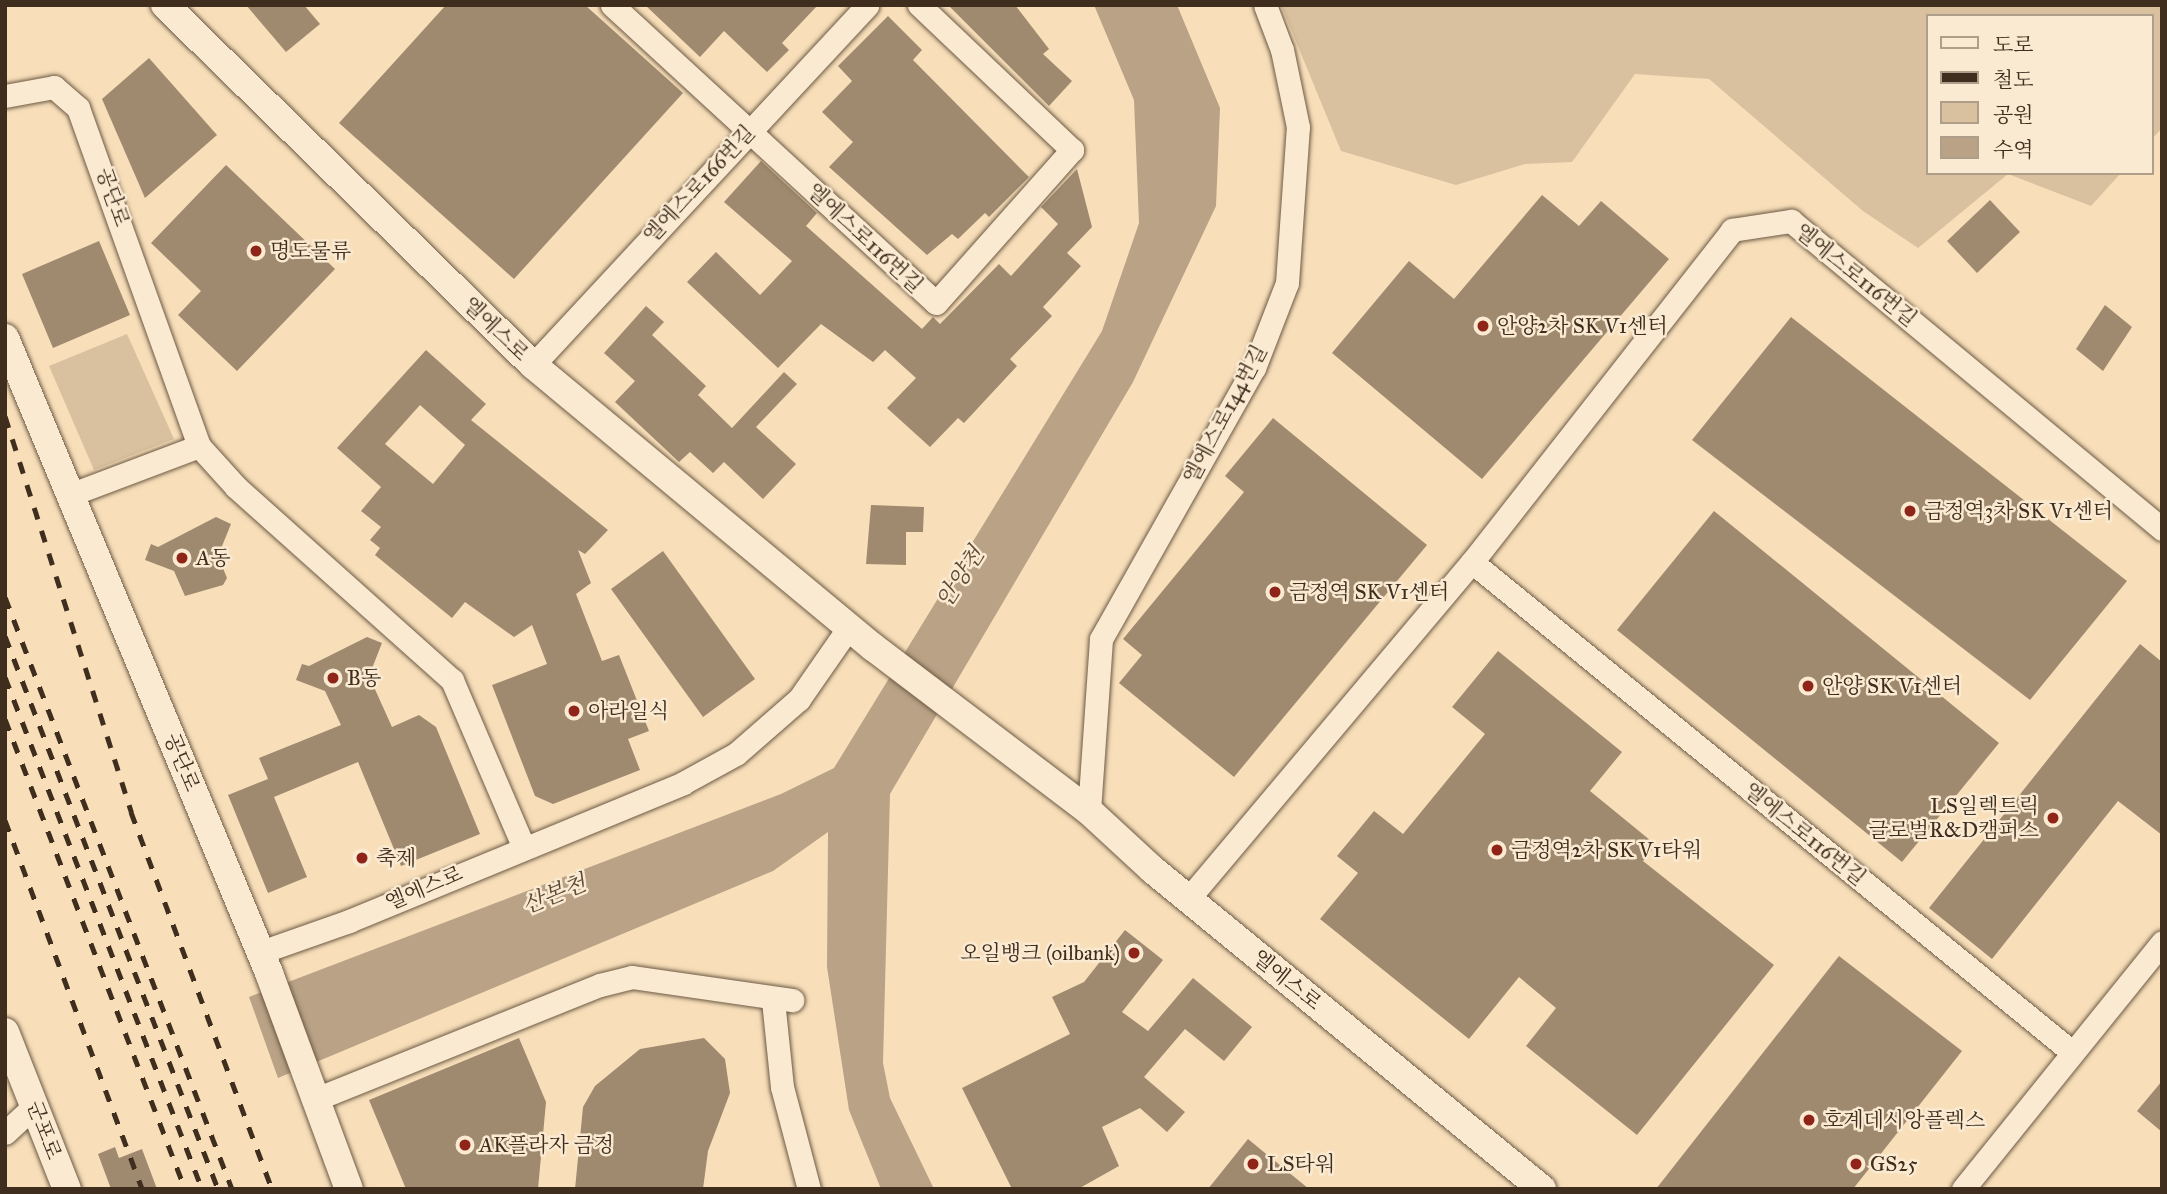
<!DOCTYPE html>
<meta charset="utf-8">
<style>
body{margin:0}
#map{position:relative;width:2167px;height:1194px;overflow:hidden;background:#f8dfba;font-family:"IM FELL Great Primer","Noto Serif KR",serif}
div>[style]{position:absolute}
.green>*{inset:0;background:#d9c19f}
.water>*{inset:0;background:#b9a285}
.building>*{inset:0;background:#9f8a6f}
.roads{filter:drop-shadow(0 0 2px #6d5a44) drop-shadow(0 0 2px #6d5a44)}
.minor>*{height:23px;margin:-11.5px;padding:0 11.5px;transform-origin:11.5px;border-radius:11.5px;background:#faead2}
.tertiary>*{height:28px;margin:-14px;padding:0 14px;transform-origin:14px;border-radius:14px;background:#faead2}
.rail>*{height:5px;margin-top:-2.5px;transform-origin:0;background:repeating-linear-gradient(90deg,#3f2d1d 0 12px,transparent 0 24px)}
.dots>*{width:19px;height:19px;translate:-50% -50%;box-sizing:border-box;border:4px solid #faead2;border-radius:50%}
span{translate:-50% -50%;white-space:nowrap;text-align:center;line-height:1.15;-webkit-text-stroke:5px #faead2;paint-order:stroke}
.street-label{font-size:21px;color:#3f2d1d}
.poi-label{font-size:21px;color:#3f2d1d}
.left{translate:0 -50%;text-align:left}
.right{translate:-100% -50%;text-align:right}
.water-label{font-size:23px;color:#5e4a37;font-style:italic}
.frame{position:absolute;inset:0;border:7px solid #3f2d1d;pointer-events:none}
.legend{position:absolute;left:1926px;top:14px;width:228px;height:161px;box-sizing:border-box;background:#faead2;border:2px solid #af9e8a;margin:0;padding:9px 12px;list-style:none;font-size:21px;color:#3f2d1d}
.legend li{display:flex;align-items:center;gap:14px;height:35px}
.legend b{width:35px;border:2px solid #af9e8a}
</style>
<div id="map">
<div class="green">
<div style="clip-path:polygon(1281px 5px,2162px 5px,2162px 128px,2151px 140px,2151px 16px,1927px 16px,1927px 173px,2121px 173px,2091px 206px,2008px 174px,1918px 248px,1863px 211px,1709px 79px,1635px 74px,1572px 162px,1525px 164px,1456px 185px,1341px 151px)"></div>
<div style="clip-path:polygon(127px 334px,174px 439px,94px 470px,49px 366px)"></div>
</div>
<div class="water">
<div style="clip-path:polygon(1094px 5px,1177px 5px,1220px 108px,1216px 206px,1133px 382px,890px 794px,883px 1063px,890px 1098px,934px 1189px,881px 1189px,849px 1110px,827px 967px,828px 832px,773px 871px,278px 1078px,249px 997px,781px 794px,834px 768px,1102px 331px,1139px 223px,1134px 100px)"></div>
</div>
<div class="building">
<div style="clip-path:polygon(246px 5px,304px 5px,320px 24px,286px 52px)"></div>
<div style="clip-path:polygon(446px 5px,585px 5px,683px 93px,514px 279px,339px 123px)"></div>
<div style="clip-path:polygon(645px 5px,818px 5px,782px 43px,789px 50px,767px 72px,724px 31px,700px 57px)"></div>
<div style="clip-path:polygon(948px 5px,1015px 5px,1049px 49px,1043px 54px,1072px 81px,1049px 106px)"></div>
<div style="clip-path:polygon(888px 16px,922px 50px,913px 60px,1029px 177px,989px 217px,985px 213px,958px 239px,952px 234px,927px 255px,829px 167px,853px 142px,822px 112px,852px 81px,838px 66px)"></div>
<div style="clip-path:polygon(149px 58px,217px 135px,145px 198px,102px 99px)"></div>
<div style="clip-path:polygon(761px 161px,817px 213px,806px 226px,922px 329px,933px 317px,940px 324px,999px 264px,1011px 276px,1058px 224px,1041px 207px,1077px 169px,1092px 227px,1067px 253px,1081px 266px,1043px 307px,1052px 316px,1010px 359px,1017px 366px,964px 423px,958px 418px,930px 447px,887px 408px,916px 378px,885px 350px,873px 362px,821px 324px,778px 368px,687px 282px,716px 252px,760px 295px,792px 261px,724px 202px)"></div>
<div style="clip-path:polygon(226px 165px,335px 269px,237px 371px,178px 315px,201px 291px,151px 243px)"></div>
<div style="clip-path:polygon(1542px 195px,1579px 226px,1601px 201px,1669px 259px,1482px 479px,1332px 353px,1409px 261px,1454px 299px)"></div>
<div style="clip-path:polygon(1990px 200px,2020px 232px,1977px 273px,1947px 241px)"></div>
<div style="clip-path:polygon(99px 241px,130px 315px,53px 348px,22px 274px)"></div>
<div style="clip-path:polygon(2105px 305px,2132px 327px,2103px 371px,2076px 349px)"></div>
<div style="clip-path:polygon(646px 306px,664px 322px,652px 335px,706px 386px,698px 395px,732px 428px,784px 372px,797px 384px,756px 427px,796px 464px,763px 499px,724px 462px,713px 473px,690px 452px,679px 462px,615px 402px,635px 381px,604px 353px)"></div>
<div style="clip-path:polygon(1791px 317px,2127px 581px,2030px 700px,1692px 440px)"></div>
<div style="clip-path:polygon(evenodd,426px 350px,486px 404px,471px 420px,608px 530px,585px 554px,578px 550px,591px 583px,576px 594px,602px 661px,619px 655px,649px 731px,628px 739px,640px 770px,553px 804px,535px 796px,492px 685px,547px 664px,532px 625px,514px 637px,465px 602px,452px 618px,375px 555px,380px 548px,370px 540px,381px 527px,361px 511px,381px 487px,337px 448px,426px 350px,420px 405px,465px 445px,433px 484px,385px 444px,420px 405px)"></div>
<div style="clip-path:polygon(1273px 418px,1427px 545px,1234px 777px,1119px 683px,1142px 655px,1123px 639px,1244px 492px,1225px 476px)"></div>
<div style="clip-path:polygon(871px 505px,924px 507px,923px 532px,906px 532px,906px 565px,866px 564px)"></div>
<div style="clip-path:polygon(1714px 511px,1999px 743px,1902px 862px,1617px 630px)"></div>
<div style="clip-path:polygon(216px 517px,231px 524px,218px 556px,227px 578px,223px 585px,185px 596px,174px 571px,145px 560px,151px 544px,158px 547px)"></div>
<div style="clip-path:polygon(663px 551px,755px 679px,703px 717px,611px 589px)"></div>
<div style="clip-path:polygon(367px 637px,382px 643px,369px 676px,392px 727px,419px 715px,436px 727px,480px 834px,401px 866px,358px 762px,274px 797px,307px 877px,268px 893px,228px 795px,268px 779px,259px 758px,341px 725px,325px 691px,296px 680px,302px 664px,309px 666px)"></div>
<div style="clip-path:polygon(2140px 644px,2162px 662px,2162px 835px,2118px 801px,1992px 959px,1929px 908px)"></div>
<div style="clip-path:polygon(1498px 651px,1622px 752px,1590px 791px,1656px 845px,1643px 861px,1774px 965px,1637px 1135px,1526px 1046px,1556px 1008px,1519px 977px,1469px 1039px,1320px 919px,1358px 873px,1337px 856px,1374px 811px,1403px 834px,1485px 734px,1452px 707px)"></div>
<div style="clip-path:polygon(1125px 930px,1163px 960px,1122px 1012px,1148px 1031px,1193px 978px,1252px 1027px,1224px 1061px,1185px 1029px,1144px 1077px,1185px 1112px,1167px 1132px,1140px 1108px,1102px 1127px,1119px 1166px,1078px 1189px,1012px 1189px,962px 1088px,1070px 1034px,1052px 997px,1084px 982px)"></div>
<div style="clip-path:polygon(1839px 956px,1962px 1051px,1853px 1189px,1656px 1189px)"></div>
<div style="clip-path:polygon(519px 1038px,546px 1102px,538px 1189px,406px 1189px,369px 1100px)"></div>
<div style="clip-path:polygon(704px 1038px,725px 1059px,730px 1093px,708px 1151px,703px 1189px,575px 1189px,583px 1107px,595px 1086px,640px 1049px)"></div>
<div style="clip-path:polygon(2162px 1081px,2162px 1132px,2137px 1111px)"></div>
<div style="clip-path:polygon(1248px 1139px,1309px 1189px,1208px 1189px)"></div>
<div style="clip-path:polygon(115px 1147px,119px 1158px,142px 1149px,157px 1189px,111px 1189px,98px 1154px)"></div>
</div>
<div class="roads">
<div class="minor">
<div style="left:612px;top:5px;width:440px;rotate:42.6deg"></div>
<div style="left:936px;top:303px;width:205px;rotate:-48.4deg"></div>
<div style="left:1072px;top:150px;width:211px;rotate:-136.5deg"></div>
<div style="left:5px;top:96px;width:50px;rotate:-10.4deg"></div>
<div style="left:54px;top:87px;width:32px;rotate:41deg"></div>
<div style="left:78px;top:108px;width:359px;rotate:70.3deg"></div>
<div style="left:199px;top:446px;width:55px;rotate:47.9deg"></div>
<div style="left:236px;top:487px;width:290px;rotate:41.8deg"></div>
<div style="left:452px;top:680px;width:181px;rotate:66.8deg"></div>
<div style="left:533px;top:365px;width:491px;rotate:-47.1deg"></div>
<div style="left:72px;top:494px;width:136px;rotate:-20.7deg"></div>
<div style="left:1472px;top:562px;width:775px;rotate:39.24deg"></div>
<div style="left:1089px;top:811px;width:172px;rotate:-86deg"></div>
<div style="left:1101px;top:639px;width:311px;rotate:-60.6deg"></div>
<div style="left:1254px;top:368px;width:91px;rotate:-68.8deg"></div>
<div style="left:1287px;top:283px;width:156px;rotate:-86deg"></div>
<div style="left:1298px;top:127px;width:79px;rotate:-101.7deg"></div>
<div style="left:1282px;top:50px;width:48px;rotate:-110.7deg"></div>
<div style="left:1188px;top:899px;width:441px;rotate:-49.9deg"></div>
<div style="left:1472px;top:562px;width:422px;rotate:-51.9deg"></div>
<div style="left:1732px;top:230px;width:60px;rotate:-8.7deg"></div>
<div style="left:1791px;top:221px;width:482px;rotate:39.7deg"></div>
<div style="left:261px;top:952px;width:93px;rotate:-19.4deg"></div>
<div style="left:349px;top:921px;width:361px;rotate:-22.4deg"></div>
<div style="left:683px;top:783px;width:60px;rotate:-28.7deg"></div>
<div style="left:736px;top:754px;width:84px;rotate:-41.1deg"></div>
<div style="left:799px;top:699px;width:88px;rotate:-55.2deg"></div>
<div style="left:773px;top:1000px;width:87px;rotate:84.1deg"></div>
<div style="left:782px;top:1087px;width:106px;rotate:75.2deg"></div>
<div style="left:316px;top:1099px;width:306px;rotate:-21.9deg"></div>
<div style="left:600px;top:985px;width:33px;rotate:-14deg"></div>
<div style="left:632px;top:977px;width:162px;rotate:8.2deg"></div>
<div style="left:5px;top:1133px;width:41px;rotate:-43deg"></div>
<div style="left:1963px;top:1189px;width:317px;rotate:-51.1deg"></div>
</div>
<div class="tertiary">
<div style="left:165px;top:5px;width:515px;rotate:44.37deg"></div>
<div style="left:533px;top:365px;width:442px;rotate:39.7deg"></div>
<div style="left:873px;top:647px;width:271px;rotate:37.2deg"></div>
<div style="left:1089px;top:811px;width:87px;rotate:42.7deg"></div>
<div style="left:1153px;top:870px;width:503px;rotate:39.35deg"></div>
<div style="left:5px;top:338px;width:688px;rotate:67.42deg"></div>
<div style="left:269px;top:973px;width:230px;rotate:69.7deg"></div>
<div style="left:5px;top:1032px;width:169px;rotate:68.5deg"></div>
</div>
</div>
<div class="rail">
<div style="left:5px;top:416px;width:416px;rotate:72.3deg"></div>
<div style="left:131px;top:812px;width:403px;rotate:69.5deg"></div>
<div style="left:5px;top:597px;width:634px;rotate:69.02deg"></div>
<div style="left:5px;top:636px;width:593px;rotate:68.93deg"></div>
<div style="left:5px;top:677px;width:549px;rotate:68.95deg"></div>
<div style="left:5px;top:719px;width:503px;rotate:69.04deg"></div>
<div style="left:5px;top:820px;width:394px;rotate:69.6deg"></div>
</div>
<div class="dots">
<div style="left:256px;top:251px;background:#8f2418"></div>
<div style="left:1483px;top:326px;background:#8f2418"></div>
<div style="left:1910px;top:511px;background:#8f2418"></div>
<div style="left:182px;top:558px;background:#8f2418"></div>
<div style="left:1275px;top:592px;background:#8f2418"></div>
<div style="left:333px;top:678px;background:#8f2418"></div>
<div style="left:1808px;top:686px;background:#8f2418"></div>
<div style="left:574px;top:711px;background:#8f2418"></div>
<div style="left:2053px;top:818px;background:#8f2418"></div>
<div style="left:1497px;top:850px;background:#8f2418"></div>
<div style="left:362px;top:858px;background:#8f2418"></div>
<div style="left:1134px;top:953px;background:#8f2418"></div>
<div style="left:1809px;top:1120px;background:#8f2418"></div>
<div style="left:465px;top:1145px;background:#8f2418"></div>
<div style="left:1253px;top:1164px;background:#8f2418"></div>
<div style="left:1856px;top:1164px;background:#8f2418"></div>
</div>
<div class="street-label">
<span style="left:699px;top:184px;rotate:-47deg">엘에스로166번길</span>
<span style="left:113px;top:197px;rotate:71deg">공단로</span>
<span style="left:865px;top:238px;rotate:43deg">엘에스로116번길</span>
<span style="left:1856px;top:275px;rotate:39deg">엘에스로116번길</span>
<span style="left:496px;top:329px;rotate:44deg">엘에스로</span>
<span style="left:1225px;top:414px;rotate:-62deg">엘에스로144번길</span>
<span style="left:182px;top:762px;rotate:68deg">공단로</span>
<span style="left:1805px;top:834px;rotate:39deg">엘에스로116번길</span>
<span style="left:424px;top:888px;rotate:-23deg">엘에스로</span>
<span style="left:1287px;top:980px;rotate:39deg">엘에스로</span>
<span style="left:44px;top:1130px;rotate:69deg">군포로</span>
</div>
<div class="poi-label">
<span class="left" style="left:270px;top:251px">명도물류</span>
<span class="left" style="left:1497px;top:326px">안양2차 SK V1센터</span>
<span class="left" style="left:1924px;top:511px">금정역3차 SK V1센터</span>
<span class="left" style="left:196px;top:558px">A동</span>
<span class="left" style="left:1289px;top:592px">금정역 SK V1센터</span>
<span class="left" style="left:347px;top:678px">B동</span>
<span class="left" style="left:1822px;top:686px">안양 SK V1센터</span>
<span class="left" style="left:588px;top:711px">아라일식</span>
<span class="right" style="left:2039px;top:818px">LS일렉트릭<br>글로벌R&amp;D캠퍼스</span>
<span class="left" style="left:1511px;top:850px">금정역2차 SK V1타워</span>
<span class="left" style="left:376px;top:858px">축제</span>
<span class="right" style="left:1120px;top:953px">오일뱅크 (oilbank)</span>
<span class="left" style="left:1823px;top:1120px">호계데시앙플렉스</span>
<span class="left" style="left:479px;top:1145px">AK플라자 금정</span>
<span class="left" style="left:1267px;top:1164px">LS타워</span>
<span class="left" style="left:1870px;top:1164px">GS25</span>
</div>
<div class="water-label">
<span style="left:960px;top:577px;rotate:-57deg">안양천</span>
<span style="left:554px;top:894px;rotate:-22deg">산본천</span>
</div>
<div class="frame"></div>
<ul class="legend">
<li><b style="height:9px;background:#faead2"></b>도로</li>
<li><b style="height:9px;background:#3f2d1d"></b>철도</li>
<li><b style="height:19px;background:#d9c19f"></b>공원</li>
<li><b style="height:19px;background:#b9a285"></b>수역</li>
</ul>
</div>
